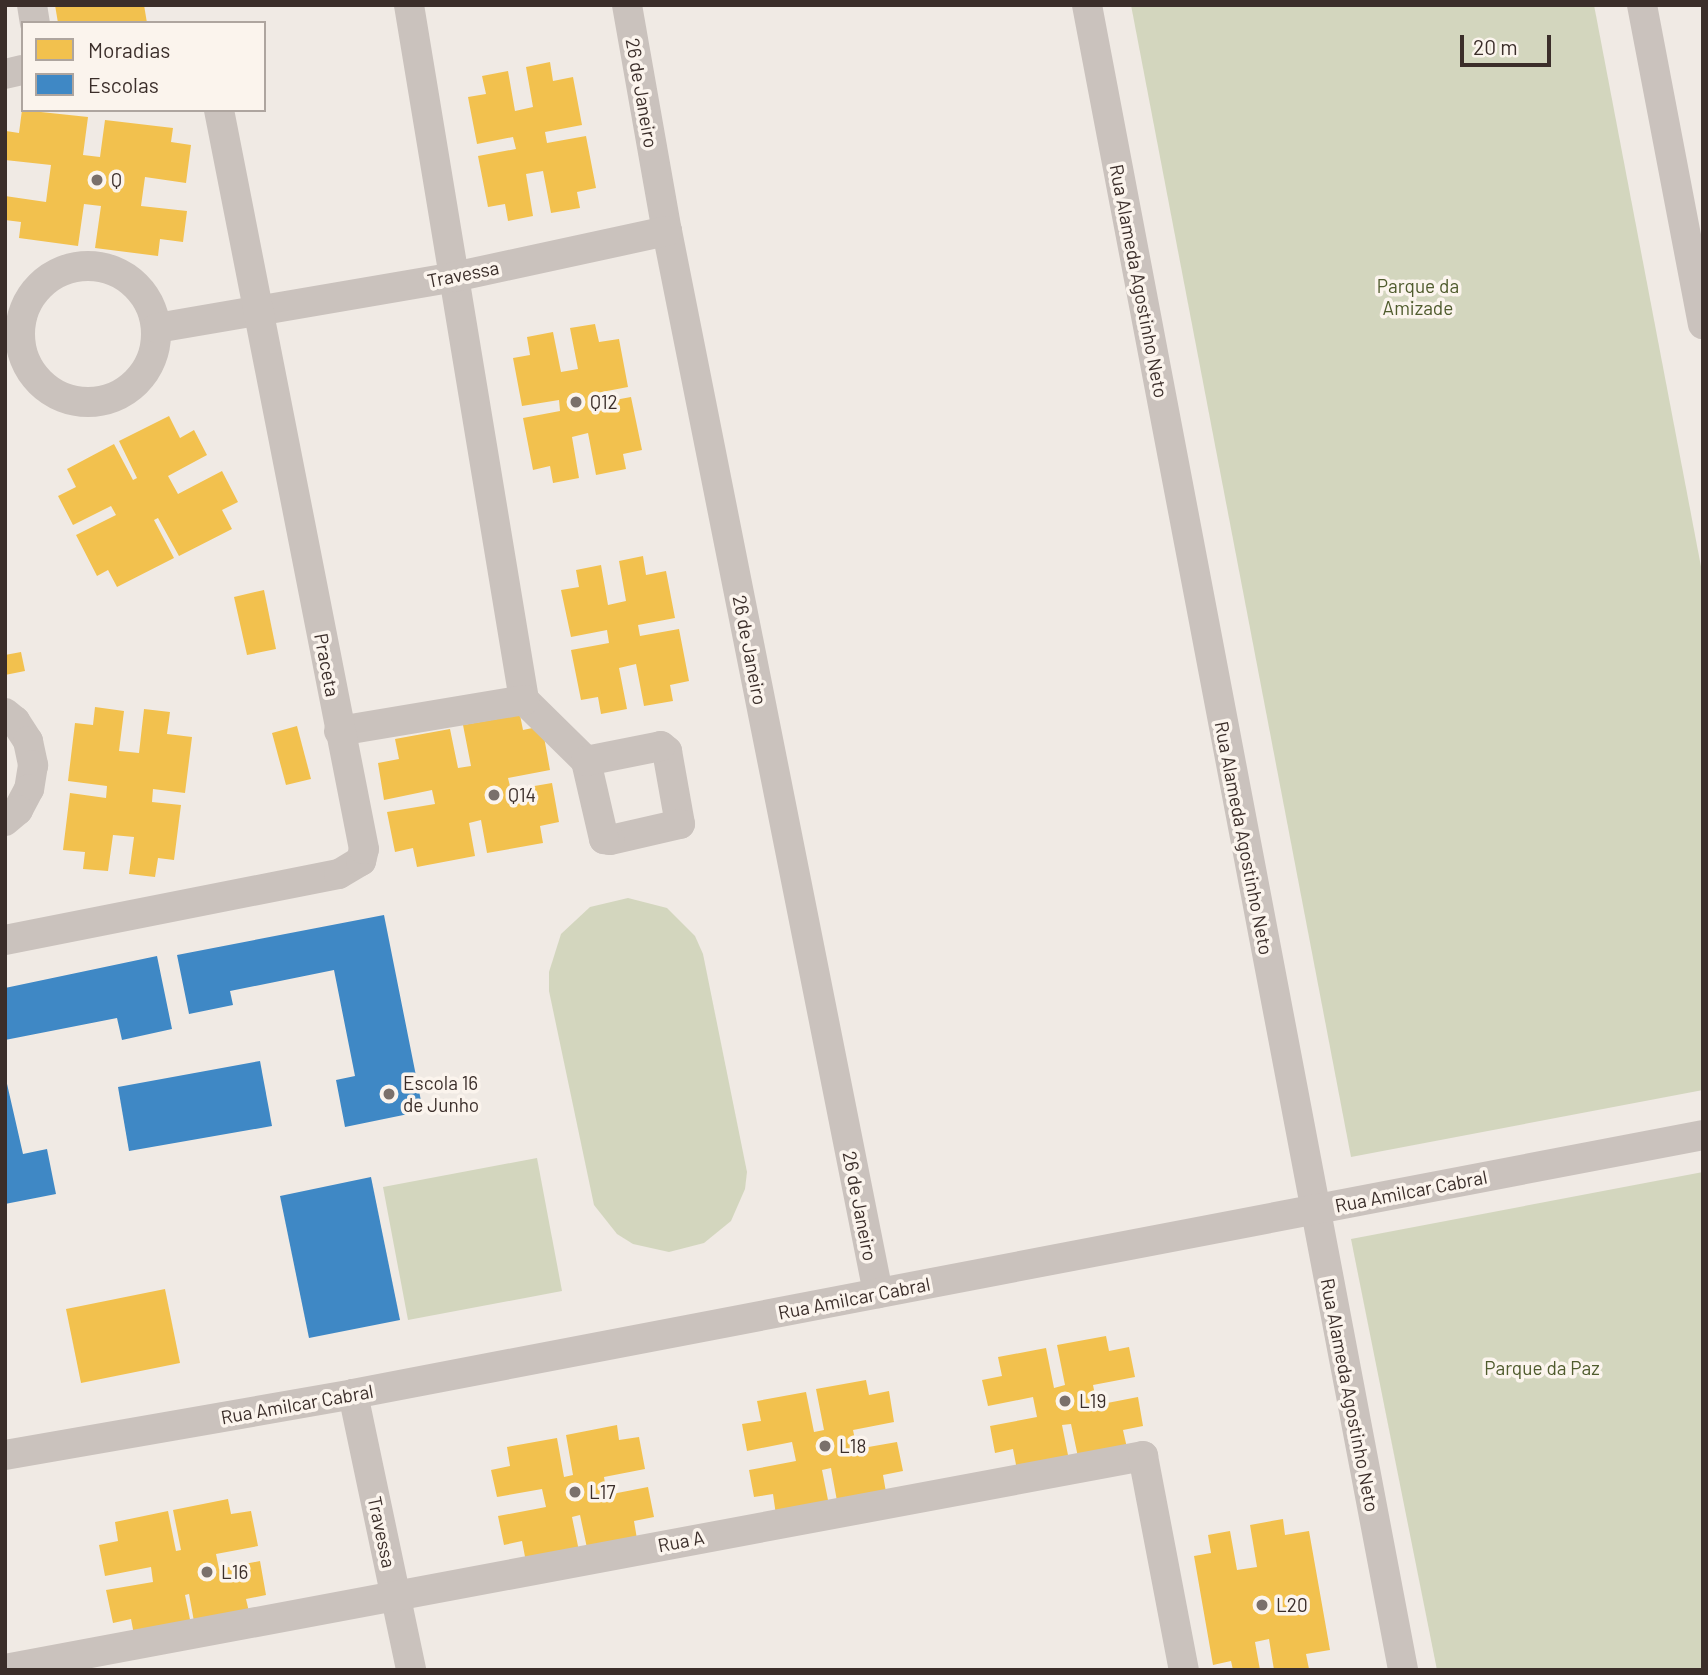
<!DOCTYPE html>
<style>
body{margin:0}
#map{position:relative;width:1708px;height:1675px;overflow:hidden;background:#f0eae4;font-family:Barlow,sans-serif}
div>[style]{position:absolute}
.green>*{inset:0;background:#d3d6be}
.homes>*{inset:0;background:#f2c14e}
.schools>*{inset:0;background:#3f88c5}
.street>*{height:30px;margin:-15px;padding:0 15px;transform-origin:15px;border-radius:15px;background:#cac2bd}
.street>.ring{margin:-15px;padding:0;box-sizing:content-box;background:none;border:30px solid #cac2bd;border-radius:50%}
.dots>*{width:19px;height:19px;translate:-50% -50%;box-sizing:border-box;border:4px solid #fbf4ed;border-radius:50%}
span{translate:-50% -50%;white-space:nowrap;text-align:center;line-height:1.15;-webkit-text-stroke:7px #fbf4ed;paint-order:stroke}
.street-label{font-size:19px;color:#3b2e2a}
.poi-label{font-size:19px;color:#3b2e2a}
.left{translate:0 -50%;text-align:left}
.park-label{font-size:19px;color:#4f5b2d}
.frame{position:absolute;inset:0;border:7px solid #3b2e2a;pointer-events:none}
.legend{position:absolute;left:21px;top:21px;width:245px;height:91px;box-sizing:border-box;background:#fbf4ed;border:2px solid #aea59f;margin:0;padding:9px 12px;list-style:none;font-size:21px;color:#3b2e2a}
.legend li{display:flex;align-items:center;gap:14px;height:35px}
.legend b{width:35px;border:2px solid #aea59f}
.scale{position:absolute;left:1460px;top:35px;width:91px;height:32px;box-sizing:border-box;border:4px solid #3b2e2a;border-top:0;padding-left:9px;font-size:21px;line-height:24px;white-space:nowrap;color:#3b2e2a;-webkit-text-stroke:5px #fbf4ed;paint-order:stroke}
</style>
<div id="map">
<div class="green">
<div style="clip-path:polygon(1131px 5px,1594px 5px,1703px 577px,1703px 1090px,1351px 1157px)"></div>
<div style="clip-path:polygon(628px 898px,667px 908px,695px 936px,703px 954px,747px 1172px,745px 1189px,731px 1221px,704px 1243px,669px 1252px,633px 1244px,617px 1234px,594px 1205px,549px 991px,549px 972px,561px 934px,590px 907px)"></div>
<div style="clip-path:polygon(537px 1158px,562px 1291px,408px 1320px,383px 1187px)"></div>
<div style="clip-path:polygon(1703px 1172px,1703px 1670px,1437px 1670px,1351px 1239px)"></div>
</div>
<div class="homes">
<div style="clip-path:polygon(55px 5px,144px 5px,147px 23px,58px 23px)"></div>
<div style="clip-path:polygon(550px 62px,553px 81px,573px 77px,582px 125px,545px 132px,547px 143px,586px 136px,596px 188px,577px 192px,580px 208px,551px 213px,543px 171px,526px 174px,533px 216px,508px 221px,505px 204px,488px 207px,478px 156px,516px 149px,513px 137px,477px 144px,468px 97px,486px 94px,482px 76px,508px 71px,515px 111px,533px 107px,526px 67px)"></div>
<div style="clip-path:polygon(22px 110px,88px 117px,83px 155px,100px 157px,105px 120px,173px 128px,171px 142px,191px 145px,186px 183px,145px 177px,141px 206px,187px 211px,183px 242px,160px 239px,158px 256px,95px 248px,101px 206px,84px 204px,78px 246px,19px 238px,21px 222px,5px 220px,5px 196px,46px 202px,51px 165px,5px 160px,6px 131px,19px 133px)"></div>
<div style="clip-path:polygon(595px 324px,599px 342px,619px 339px,628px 387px,591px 394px,593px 404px,631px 397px,642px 450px,623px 454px,626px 469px,596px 475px,588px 433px,572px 437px,579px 478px,553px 483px,550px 466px,533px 470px,523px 418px,560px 411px,559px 400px,522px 406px,513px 358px,530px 355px,527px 337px,553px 332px,561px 372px,578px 369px,570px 328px)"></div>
<div style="clip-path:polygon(169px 416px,180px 438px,194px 430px,207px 455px,168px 476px,178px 494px,222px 471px,238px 502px,222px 510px,232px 529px,179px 556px,158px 518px,154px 520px,174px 558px,117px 587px,108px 570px,97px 576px,76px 535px,116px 515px,111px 506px,73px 525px,58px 496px,76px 487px,67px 469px,114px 444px,133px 480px,137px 478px,119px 441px)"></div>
<div style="clip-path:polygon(643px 556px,646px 575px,666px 571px,675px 618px,638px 625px,640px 636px,679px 629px,689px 681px,670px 685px,673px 701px,644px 706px,636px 664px,619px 668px,627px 709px,601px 714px,598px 697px,581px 700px,571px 650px,609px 643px,607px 630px,571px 637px,561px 590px,579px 587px,576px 570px,601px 565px,608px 605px,626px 601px,619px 561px)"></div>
<div style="clip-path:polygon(264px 590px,276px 649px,247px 655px,234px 597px)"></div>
<div style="clip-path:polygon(21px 652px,25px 671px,5px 675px,5px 655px)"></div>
<div style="clip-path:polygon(95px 707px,124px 711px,119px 751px,139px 753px,144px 709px,170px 712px,167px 734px,192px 737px,185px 793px,153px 789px,152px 802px,181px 805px,174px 860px,158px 858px,155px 877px,129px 874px,134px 837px,113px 835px,108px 871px,83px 869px,85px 852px,63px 850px,70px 793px,106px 798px,107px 786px,68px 781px,75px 723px,93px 725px)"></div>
<div style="clip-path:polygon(520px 715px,523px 730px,542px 726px,550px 770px,508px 778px,511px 790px,552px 783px,559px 822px,540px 826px,543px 843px,487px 853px,481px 820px,469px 823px,475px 856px,417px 867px,413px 848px,395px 852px,387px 812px,435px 804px,432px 790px,384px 800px,378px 763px,399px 759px,395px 739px,450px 729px,458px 768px,471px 766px,463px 725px)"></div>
<div style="clip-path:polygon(297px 726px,311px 779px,286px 785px,272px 733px)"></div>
<div style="clip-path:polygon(165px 1289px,180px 1363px,81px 1383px,66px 1309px)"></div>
<div style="clip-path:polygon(1106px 1336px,1109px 1351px,1129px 1347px,1135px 1377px,1093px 1385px,1097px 1405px,1138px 1397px,1143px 1426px,1123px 1430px,1127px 1448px,1078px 1457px,1071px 1424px,1062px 1425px,1069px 1460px,1017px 1470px,1013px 1449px,995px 1453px,990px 1426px,1037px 1417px,1033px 1397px,988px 1406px,982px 1380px,1002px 1376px,998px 1357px,1046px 1348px,1054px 1388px,1065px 1385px,1057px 1345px)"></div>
<div style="clip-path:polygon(866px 1380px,869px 1395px,889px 1391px,894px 1422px,853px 1430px,857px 1449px,897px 1442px,903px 1471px,883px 1475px,886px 1492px,837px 1501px,831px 1468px,822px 1470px,829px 1505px,776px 1515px,773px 1494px,754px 1497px,749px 1470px,796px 1461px,792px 1442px,747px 1451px,742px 1424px,761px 1421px,757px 1401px,806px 1392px,814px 1432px,824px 1430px,816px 1389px)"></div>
<div style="clip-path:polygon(617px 1425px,619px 1440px,639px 1437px,645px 1469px,604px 1477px,607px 1495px,648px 1487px,654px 1517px,634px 1521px,637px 1539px,587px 1548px,580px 1515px,572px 1517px,579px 1551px,526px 1562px,522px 1541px,504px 1545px,498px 1516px,546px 1507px,542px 1489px,497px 1497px,491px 1470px,510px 1466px,507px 1447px,557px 1438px,564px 1477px,573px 1475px,566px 1435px)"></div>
<div style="clip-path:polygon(228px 1499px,231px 1514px,251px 1511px,258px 1546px,216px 1554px,219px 1569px,260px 1561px,266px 1595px,246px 1599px,250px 1616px,195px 1627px,189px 1594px,185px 1595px,192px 1629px,135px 1640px,131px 1619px,113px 1623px,106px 1590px,153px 1582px,151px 1567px,105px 1576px,99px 1545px,118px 1541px,115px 1522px,168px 1511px,176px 1551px,181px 1550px,173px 1510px)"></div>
<div style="clip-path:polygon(1283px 1519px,1285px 1535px,1309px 1531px,1330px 1650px,1306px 1654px,1309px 1669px,1274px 1670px,1269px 1639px,1255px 1642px,1260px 1670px,1233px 1670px,1231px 1661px,1213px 1665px,1194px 1556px,1211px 1553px,1208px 1535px,1230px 1531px,1237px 1570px,1257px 1567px,1250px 1525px)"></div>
</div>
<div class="schools">
<div style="clip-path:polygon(384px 915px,423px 1111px,345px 1127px,336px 1080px,355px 1076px,334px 970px,230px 991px,233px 1005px,189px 1014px,177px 955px)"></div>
<div style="clip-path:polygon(157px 956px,172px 1029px,122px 1040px,117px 1018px,5px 1040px,5px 988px)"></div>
<div style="clip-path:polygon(260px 1061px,272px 1126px,129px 1151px,118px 1087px)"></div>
<div style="clip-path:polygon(5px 1075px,23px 1154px,47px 1149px,56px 1194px,5px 1204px)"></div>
<div style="clip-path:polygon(371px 1177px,400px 1320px,309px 1338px,280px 1196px)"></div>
</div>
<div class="street">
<div style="left:32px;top:5px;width:18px;rotate:81deg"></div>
<div style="left:409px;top:5px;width:704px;rotate:80.6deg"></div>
<div style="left:524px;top:700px;width:87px;rotate:44.5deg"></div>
<div style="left:627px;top:5px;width:230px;rotate:80deg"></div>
<div style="left:667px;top:231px;width:1083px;rotate:78.76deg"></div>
<div style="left:1087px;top:5px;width:1695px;rotate:79.25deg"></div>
<div style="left:1642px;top:5px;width:325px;rotate:79.2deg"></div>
<div style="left:5px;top:74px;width:18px;rotate:-13deg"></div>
<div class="ring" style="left:20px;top:266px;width:106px;height:106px"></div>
<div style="left:157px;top:328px;width:301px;rotate:-9.7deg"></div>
<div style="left:454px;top:277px;width:218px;rotate:-12.2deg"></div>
<div style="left:5px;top:713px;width:13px;rotate:39deg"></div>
<div style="left:15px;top:721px;width:24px;rotate:57deg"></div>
<div style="left:28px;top:741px;width:25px;rotate:78deg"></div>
<div style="left:33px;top:765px;width:24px;rotate:99deg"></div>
<div style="left:29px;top:789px;width:24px;rotate:118deg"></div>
<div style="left:18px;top:810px;width:17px;rotate:140deg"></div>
<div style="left:339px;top:731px;width:188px;rotate:-9.5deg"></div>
<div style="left:661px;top:746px;width:8px;rotate:40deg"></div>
<div style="left:667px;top:751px;width:74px;rotate:79.9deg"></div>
<div style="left:680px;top:824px;width:72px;rotate:167.1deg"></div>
<div style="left:610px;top:840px;width:6px;rotate:-171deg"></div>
<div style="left:604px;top:839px;width:80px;rotate:-103deg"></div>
<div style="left:586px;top:761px;width:76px;rotate:-11.3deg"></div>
<div style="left:5px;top:940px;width:340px;rotate:-11.2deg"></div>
<div style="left:339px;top:874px;width:26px;rotate:-31deg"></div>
<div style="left:361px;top:861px;width:12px;rotate:-76deg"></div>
<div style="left:364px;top:849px;width:753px;rotate:-101.1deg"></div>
<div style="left:353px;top:1394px;width:282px;rotate:78.1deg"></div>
<div style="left:5px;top:1455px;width:353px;rotate:-9.9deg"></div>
<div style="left:353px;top:1394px;width:1375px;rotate:-10.86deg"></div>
<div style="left:5px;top:1669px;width:1158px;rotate:-10.6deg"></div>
<div style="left:1143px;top:1456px;width:218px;rotate:79.2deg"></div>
</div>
<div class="dots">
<div style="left:97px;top:180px;background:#7a706b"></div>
<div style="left:576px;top:402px;background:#7a706b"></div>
<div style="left:494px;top:795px;background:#7a706b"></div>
<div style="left:389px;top:1094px;background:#7a706b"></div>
<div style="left:1065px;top:1401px;background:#7a706b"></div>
<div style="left:825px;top:1446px;background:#7a706b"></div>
<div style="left:575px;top:1492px;background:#7a706b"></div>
<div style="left:207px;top:1572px;background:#7a706b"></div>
<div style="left:1262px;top:1605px;background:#7a706b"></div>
</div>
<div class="street-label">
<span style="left:642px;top:93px;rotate:80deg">26 de Janeiro</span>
<span style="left:463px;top:274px;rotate:-11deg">Travessa</span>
<span style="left:1139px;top:281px;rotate:79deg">Rua Alameda Agostinho Neto</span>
<span style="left:750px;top:650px;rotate:79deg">26 de Janeiro</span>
<span style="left:327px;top:665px;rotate:79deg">Praceta</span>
<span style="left:1244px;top:838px;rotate:79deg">Rua Alameda Agostinho Neto</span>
<span style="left:1411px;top:1191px;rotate:-11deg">Rua Amilcar Cabral</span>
<span style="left:860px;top:1206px;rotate:79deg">26 de Janeiro</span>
<span style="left:854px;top:1298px;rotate:-11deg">Rua Amilcar Cabral</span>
<span style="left:1350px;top:1395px;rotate:79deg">Rua Alameda Agostinho Neto</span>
<span style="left:297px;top:1404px;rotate:-10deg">Rua Amilcar Cabral</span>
<span style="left:382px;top:1532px;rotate:78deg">Travessa</span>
<span style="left:681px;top:1541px;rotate:-11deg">Rua A</span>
</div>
<div class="poi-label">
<span class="left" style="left:111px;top:180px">Q</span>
<span class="left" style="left:590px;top:402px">Q12</span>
<span class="left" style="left:508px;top:795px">Q14</span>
<span class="left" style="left:403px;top:1094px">Escola 16<br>de Junho</span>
<span class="left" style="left:1079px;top:1401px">L19</span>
<span class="left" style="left:839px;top:1446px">L18</span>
<span class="left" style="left:589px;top:1492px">L17</span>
<span class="left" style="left:221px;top:1572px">L16</span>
<span class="left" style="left:1276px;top:1605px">L20</span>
</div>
<div class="park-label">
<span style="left:1418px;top:297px">Parque da<br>Amizade</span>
<span style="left:1542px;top:1368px">Parque da Paz</span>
</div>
<div class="frame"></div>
<ul class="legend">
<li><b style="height:19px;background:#f2c14e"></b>Moradias</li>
<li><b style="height:19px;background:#3f88c5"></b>Escolas</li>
</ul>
<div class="scale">20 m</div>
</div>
